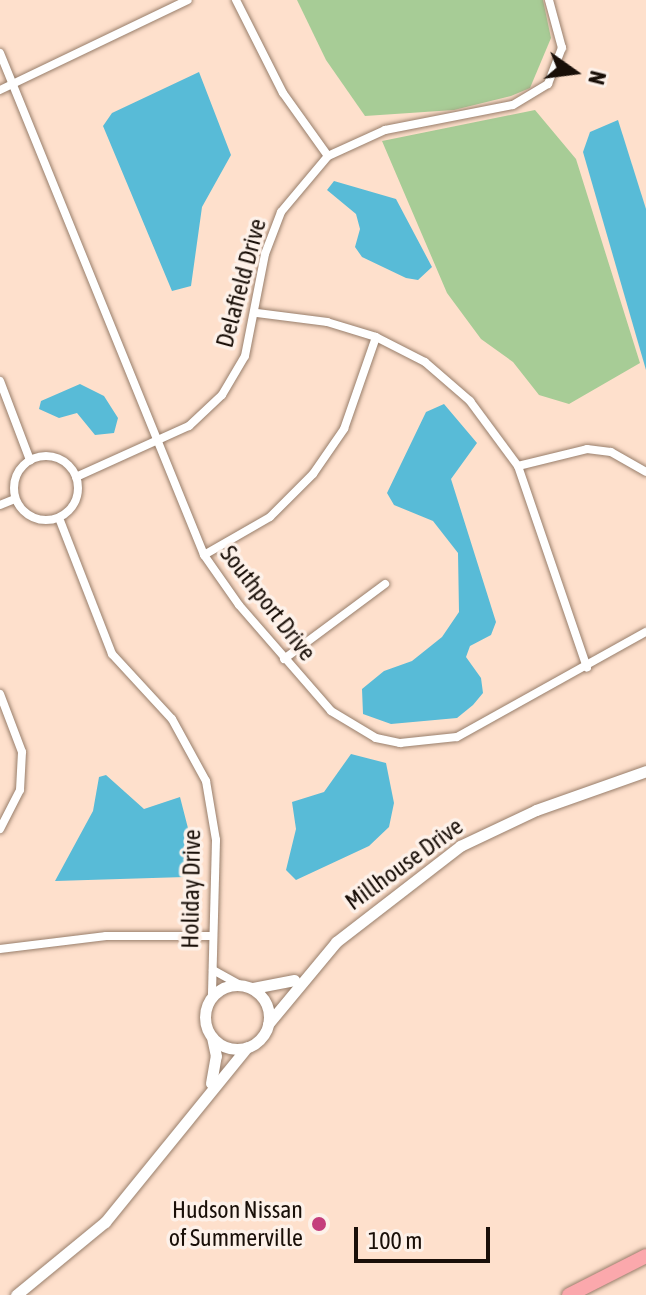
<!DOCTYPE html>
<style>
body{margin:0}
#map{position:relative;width:646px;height:1295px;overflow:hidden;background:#fee0cc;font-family:"Asap Condensed",sans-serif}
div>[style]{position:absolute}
.green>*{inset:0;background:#a7cc96}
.water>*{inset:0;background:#58bbd7}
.roads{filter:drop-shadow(0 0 2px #987e6b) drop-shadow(0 0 2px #987e6b)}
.minor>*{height:8px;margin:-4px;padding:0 4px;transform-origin:4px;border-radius:4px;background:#fff}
.minor>.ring{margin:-4px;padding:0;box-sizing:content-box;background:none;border:8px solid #fff;border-radius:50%}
.secondary>*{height:11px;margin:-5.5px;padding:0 5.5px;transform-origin:5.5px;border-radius:5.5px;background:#fff}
.secondary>.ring{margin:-5.5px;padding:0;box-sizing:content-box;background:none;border:11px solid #fff;border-radius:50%}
.motorway>*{height:14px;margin:-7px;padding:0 7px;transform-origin:7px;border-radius:7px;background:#fba8ac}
.dots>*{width:22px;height:22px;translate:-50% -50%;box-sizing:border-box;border:4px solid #fdf1e9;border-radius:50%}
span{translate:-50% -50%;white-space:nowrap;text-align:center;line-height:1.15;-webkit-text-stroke:7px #fdf1e9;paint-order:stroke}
.street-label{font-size:24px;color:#190f08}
.poi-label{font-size:24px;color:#190f08}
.right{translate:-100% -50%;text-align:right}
.north{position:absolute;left:534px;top:32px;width:80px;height:80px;-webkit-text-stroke:6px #fdf1e9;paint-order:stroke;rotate:104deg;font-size:22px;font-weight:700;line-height:32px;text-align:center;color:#190f08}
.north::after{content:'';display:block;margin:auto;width:28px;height:36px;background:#190f08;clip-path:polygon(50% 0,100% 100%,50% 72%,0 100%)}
.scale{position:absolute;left:354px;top:1227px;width:136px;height:36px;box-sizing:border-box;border:4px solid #190f08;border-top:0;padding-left:10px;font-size:24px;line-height:28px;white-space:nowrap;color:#190f08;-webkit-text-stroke:6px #fdf1e9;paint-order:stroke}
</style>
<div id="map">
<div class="green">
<div style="clip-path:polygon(297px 0,543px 0,551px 38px,530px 88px,511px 96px,454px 110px,365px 116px,326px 60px)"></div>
<div style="clip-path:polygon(535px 110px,576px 159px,640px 363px,569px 404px,539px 395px,513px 362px,481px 339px,447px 293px,382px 141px)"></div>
</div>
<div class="water">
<div style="clip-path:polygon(199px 72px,231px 155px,202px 207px,191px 286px,172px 291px,103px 126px,112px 113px)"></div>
<div style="clip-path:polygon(618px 120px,646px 209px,646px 370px,583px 152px,590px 132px)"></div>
<div style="clip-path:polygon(334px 181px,396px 199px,432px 267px,418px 280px,406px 278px,362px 257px,355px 247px,360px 229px,356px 214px,327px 190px)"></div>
<div style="clip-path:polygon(80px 384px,104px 396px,118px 418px,114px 433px,95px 435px,77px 413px,59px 418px,39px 409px,41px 401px)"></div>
<div style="clip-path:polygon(444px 404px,477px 443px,451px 479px,496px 622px,491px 635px,470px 646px,466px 657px,481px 678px,483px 693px,473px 705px,457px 718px,391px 724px,363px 714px,362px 689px,384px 671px,412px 661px,442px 637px,459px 612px,458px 553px,433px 521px,394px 505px,387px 493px,426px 412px)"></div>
<div style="clip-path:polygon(351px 754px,386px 763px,394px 803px,389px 827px,369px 846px,296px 880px,286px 870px,296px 829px,292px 802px,324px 792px)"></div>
<div style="clip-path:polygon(106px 775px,144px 809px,180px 797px,190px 836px,185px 877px,55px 881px,93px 811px,99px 777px)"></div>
</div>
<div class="roads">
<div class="minor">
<div style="left:236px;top:0;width:104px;rotate:63.2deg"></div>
<div style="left:283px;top:93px;width:77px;rotate:54.5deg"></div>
<div style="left:0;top:53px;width:542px;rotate:67.88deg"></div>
<div style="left:204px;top:555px;width:61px;rotate:55deg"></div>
<div style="left:239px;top:605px;width:140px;rotate:49deg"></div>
<div style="left:331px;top:711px;width:52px;rotate:31deg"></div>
<div style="left:376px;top:738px;width:25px;rotate:12deg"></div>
<div style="left:400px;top:743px;width:57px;rotate:-6deg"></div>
<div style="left:457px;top:737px;width:216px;rotate:-29.1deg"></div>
<div style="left:0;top:90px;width:208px;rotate:-25.6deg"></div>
<div style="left:257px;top:313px;width:71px;rotate:7.3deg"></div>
<div style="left:327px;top:322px;width:51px;rotate:17deg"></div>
<div style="left:376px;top:337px;width:55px;rotate:27deg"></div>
<div style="left:425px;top:362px;width:60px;rotate:40.9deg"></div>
<div style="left:470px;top:401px;width:81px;rotate:53.6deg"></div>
<div style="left:518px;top:466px;width:213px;rotate:71.1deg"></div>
<div style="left:0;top:381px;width:85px;rotate:69.2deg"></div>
<div class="ring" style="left:14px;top:456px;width:56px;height:56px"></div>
<div style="left:518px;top:466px;width:71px;rotate:-13.8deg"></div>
<div style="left:587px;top:449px;width:24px;rotate:7deg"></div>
<div style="left:611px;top:452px;width:40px;rotate:29.7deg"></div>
<div style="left:76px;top:477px;width:124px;rotate:-24.3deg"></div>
<div style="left:189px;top:426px;width:45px;rotate:-43.2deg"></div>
<div style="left:222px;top:395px;width:45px;rotate:-59.5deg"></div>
<div style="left:245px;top:356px;width:104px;rotate:-78.9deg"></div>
<div style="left:265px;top:254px;width:45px;rotate:-69.1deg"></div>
<div style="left:281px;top:212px;width:73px;rotate:-50deg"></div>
<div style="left:328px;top:156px;width:63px;rotate:-24.5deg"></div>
<div style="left:385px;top:130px;width:130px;rotate:-11.1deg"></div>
<div style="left:513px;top:105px;width:41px;rotate:-31deg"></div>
<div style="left:548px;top:84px;width:39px;rotate:-69deg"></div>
<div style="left:562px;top:48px;width:50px;rotate:-105.2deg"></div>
<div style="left:0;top:505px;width:16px;rotate:-22deg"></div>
<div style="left:59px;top:518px;width:146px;rotate:68.7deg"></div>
<div style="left:112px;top:654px;width:88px;rotate:47.3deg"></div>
<div style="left:172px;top:719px;width:71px;rotate:61.3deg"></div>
<div style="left:206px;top:781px;width:60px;rotate:80.4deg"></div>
<div style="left:216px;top:840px;width:157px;rotate:91.5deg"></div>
<div style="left:204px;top:555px;width:76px;rotate:-29.9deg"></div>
<div style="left:270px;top:517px;width:61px;rotate:-45deg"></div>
<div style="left:313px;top:474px;width:55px;rotate:-55.4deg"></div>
<div style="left:344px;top:429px;width:97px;rotate:-70.8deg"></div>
<div style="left:284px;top:659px;width:126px;rotate:-36.6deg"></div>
<div style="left:0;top:694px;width:62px;rotate:69.2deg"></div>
<div style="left:22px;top:752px;width:38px;rotate:93deg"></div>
<div style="left:20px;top:790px;width:44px;rotate:117.1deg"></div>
<div style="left:0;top:949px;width:107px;rotate:-7deg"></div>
<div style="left:106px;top:936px;width:104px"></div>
<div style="left:213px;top:970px;width:31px;rotate:29deg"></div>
</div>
<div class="secondary">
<div class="ring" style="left:205px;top:985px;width:53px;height:53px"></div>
<div style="left:253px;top:988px;width:42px;rotate:-11deg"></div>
<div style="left:268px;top:1024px;width:107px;rotate:-50.3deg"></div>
<div style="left:336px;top:942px;width:157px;rotate:-37.7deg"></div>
<div style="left:460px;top:846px;width:84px;rotate:-25.3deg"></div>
<div style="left:536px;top:810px;width:117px;rotate:-19.5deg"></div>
<div style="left:211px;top:1083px;width:27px;rotate:-80deg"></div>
<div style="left:216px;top:1056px;width:19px;rotate:-102deg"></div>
<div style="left:16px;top:1295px;width:115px;rotate:-39.4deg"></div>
<div style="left:105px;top:1222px;width:225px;rotate:-50.9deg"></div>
</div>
<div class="motorway">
<div style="left:569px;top:1295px;width:86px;rotate:-26.9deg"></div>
</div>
</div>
<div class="dots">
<div style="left:319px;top:1224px;background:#c43d7c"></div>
</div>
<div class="street-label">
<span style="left:241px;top:283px;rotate:-75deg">Delafield Drive</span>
<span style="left:268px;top:603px;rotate:52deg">Southport Drive</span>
<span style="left:404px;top:864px;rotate:-36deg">Millhouse Drive</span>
<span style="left:191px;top:889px;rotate:-89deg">Holiday Drive</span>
</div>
<div class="poi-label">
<span class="right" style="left:303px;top:1224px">Hudson Nissan<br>of Summerville</span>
</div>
<div class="north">N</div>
<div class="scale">100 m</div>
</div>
